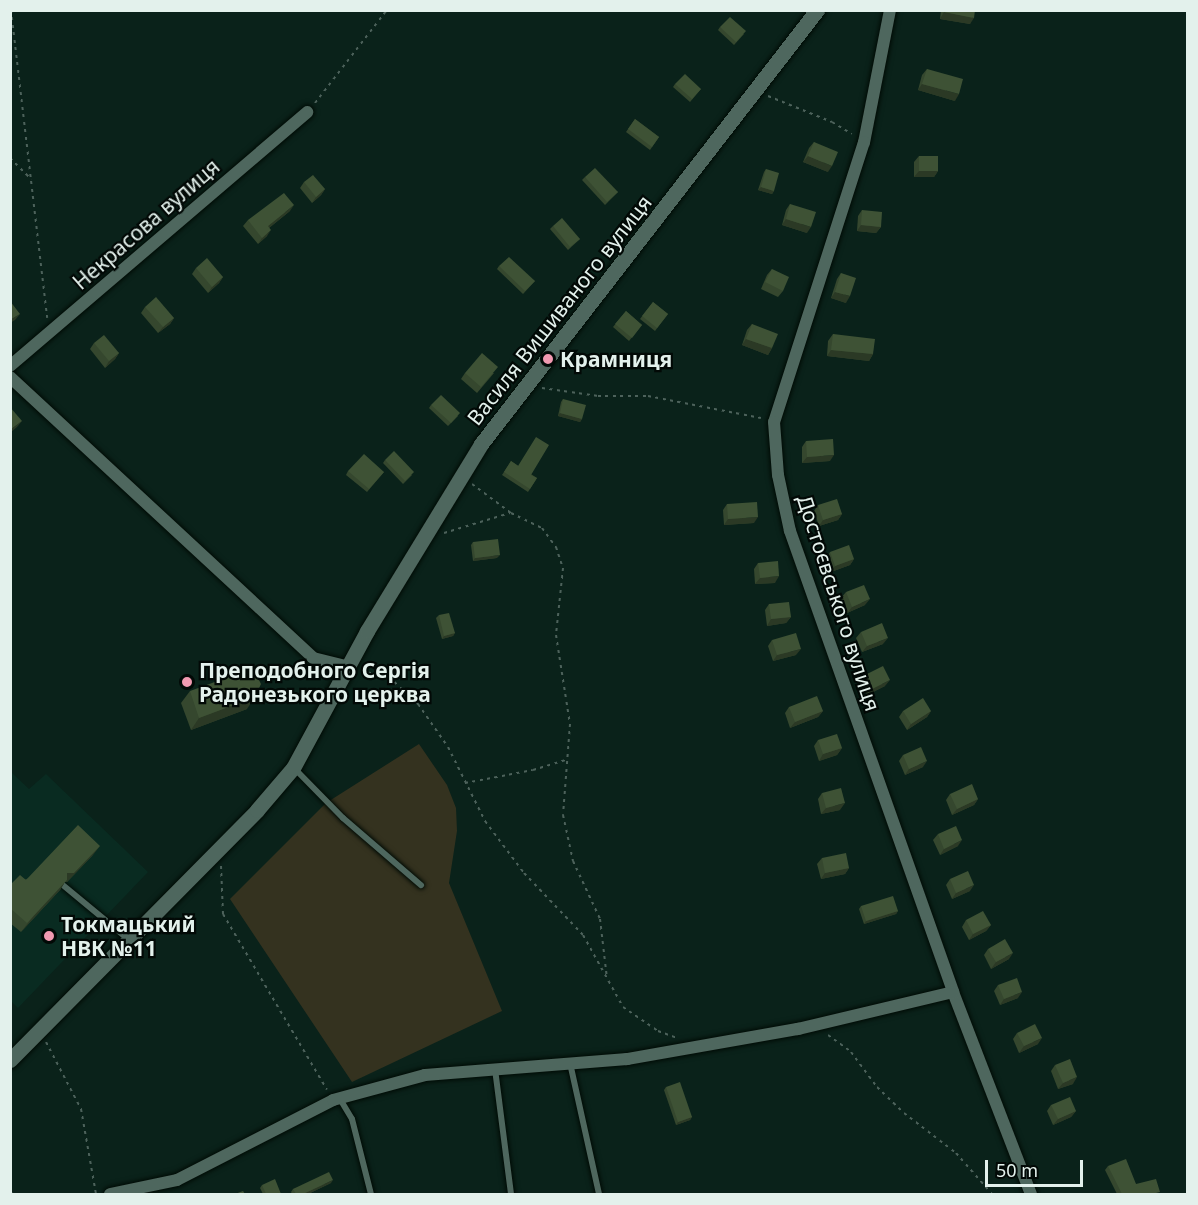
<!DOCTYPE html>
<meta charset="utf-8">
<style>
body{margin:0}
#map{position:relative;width:1198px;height:1205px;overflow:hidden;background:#0a221a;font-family:"Noto Sans",sans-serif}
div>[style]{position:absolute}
.built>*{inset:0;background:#092b21}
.green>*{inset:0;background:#34321f}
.path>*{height:2px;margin-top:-1px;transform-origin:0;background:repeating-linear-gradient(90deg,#4d625b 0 3px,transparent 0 7.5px)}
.roads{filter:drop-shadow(0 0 2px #000b05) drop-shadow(0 0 2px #000b05)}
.service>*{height:6px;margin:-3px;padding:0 3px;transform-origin:3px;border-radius:3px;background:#4e675e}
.minor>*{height:12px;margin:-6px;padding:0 6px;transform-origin:6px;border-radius:6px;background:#4e675e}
.tertiary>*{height:15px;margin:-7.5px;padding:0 7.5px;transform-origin:7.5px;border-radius:7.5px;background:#4e675e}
.wall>*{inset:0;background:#35472e}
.shaded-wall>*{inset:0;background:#2b3925}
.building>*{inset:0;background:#3e5235}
.dots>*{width:16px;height:16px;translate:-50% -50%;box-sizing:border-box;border:3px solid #020906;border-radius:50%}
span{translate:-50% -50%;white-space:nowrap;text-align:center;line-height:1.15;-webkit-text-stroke:4.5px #020906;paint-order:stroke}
.street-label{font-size:21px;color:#e3f1ec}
.poi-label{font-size:21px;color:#e3f1ec;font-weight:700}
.left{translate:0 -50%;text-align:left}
.frame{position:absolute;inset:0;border:12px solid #e3f1ec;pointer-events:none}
.scale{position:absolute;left:985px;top:1160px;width:98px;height:27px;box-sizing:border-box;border:3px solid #e3f1ec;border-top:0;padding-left:8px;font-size:18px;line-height:21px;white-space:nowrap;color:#e3f1ec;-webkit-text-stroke:4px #020906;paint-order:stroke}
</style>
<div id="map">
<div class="built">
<div style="clip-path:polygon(10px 771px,29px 789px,46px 774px,148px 872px,18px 1008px,10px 1000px)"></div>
</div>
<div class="green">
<div style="clip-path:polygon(419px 744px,447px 785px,456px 808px,457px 831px,449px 883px,502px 1011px,352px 1082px,230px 899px,326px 803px)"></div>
</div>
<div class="path">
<div style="left:11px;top:10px;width:310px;rotate:83.3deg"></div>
<div style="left:768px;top:96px;width:69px;rotate:22.1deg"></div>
<div style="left:832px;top:122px;width:23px;rotate:31deg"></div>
<div style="left:315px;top:103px;width:118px;rotate:-52.3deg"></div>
<div style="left:10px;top:158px;width:30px;rotate:45deg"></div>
<div style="left:542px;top:388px;width:57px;rotate:8.1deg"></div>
<div style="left:598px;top:396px;width:50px"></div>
<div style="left:648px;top:396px;width:115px;rotate:11deg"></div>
<div style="left:472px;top:484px;width:49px;rotate:36.6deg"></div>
<div style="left:511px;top:513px;width:34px;rotate:26deg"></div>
<div style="left:542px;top:528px;width:24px;rotate:54deg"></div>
<div style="left:556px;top:547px;width:22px;rotate:72deg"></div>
<div style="left:563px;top:568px;width:67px;rotate:96deg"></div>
<div style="left:556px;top:635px;width:90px;rotate:81.1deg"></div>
<div style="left:570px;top:724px;width:91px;rotate:94.4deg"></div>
<div style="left:563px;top:815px;width:47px;rotate:77.7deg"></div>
<div style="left:573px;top:861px;width:64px;rotate:65deg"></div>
<div style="left:600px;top:919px;width:60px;rotate:83.3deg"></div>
<div style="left:444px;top:533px;width:69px;rotate:-16.9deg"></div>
<div style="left:361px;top:671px;width:29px;rotate:12deg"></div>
<div style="left:389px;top:677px;width:40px;rotate:43deg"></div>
<div style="left:418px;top:704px;width:52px;rotate:55.1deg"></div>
<div style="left:448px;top:747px;width:83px;rotate:63.4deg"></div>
<div style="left:485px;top:821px;width:65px;rotate:53.1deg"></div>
<div style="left:524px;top:873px;width:86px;rotate:46.4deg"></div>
<div style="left:583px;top:935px;width:82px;rotate:60.9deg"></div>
<div style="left:623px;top:1007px;width:42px;rotate:34.4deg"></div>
<div style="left:658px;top:1031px;width:20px;rotate:20deg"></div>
<div style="left:465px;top:783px;width:69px;rotate:-10.8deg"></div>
<div style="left:533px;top:770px;width:34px;rotate:-17deg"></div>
<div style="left:221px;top:866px;width:48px;rotate:87.6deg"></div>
<div style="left:223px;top:914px;width:204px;rotate:59.4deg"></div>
<div style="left:828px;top:1035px;width:29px;rotate:36deg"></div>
<div style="left:851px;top:1052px;width:44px;rotate:53.4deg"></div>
<div style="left:877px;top:1087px;width:37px;rotate:44deg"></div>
<div style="left:904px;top:1113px;width:66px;rotate:37.6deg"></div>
<div style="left:956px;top:1153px;width:55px;rotate:48.7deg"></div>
<div style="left:46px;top:1042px;width:76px;rotate:62.4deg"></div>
<div style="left:81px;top:1109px;width:86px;rotate:80deg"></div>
<div style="left:10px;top:1192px;width:4px;rotate:34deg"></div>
</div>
<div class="roads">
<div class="service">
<div style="left:294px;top:768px;width:70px;rotate:45.6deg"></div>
<div style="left:343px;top:818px;width:103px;rotate:40.7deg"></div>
<div style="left:64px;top:886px;width:83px;rotate:39.6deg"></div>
<div style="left:570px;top:1063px;width:134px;rotate:77.5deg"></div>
<div style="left:495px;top:1069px;width:126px;rotate:82.7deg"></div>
<div style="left:340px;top:1099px;width:23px;rotate:59deg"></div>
<div style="left:352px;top:1119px;width:77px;rotate:75.8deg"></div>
</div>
<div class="minor">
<div style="left:890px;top:10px;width:135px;rotate:101.1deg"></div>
<div style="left:864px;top:142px;width:294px;rotate:107.8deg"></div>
<div style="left:774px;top:422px;width:53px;rotate:85.7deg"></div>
<div style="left:778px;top:475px;width:57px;rotate:77.9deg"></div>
<div style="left:790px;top:531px;width:489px;rotate:70.5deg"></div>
<div style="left:953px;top:992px;width:217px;rotate:68.9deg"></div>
<div style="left:10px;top:366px;width:391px;rotate:-40.5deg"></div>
<div style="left:10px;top:377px;width:413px;rotate:42.8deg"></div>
<div style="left:313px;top:658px;width:36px;rotate:14deg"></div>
<div style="left:110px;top:1194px;width:68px;rotate:-11.8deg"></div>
<div style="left:177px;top:1180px;width:175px;rotate:-27.1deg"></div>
<div style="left:333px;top:1100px;width:95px;rotate:-15.2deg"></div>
<div style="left:425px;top:1075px;width:203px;rotate:-4.5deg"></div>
<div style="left:627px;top:1059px;width:174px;rotate:-10deg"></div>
<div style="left:798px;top:1029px;width:159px;rotate:-13.4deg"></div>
</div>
<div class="tertiary">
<div style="left:10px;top:1060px;width:351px;rotate:-45.3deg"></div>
<div style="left:257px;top:810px;width:55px;rotate:-49.4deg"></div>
<div style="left:293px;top:768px;width:156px;rotate:-61.6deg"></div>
<div style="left:367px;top:631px;width:219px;rotate:-58.6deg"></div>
<div style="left:481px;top:444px;width:549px;rotate:-52.25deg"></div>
</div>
</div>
<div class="wall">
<div style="clip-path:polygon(941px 10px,975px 10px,970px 24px,940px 19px)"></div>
<div style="clip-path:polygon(720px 27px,744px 34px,734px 45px,718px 30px)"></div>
<div style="clip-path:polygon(927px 69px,955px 101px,918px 90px,922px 75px)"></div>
<div style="clip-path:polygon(675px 84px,701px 89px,690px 102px,673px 87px)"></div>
<div style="clip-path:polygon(635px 119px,659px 137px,650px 150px,626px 132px)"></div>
<div style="clip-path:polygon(814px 142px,828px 172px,803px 162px,809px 148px)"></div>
<div style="clip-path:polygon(919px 156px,938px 171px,934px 177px,914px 177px,914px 162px)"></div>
<div style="clip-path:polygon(766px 169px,774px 191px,772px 194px,758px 190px,764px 172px)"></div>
<div style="clip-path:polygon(585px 177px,618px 192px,605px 205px,582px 180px)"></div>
<div style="clip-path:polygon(304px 182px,325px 189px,321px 195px,312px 203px,300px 188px)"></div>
<div style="clip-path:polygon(790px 204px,807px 233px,782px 225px,786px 210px)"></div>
<div style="clip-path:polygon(862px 210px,881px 227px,876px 233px,857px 231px,858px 216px)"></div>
<div style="clip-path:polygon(290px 211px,269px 228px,267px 236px,258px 244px,243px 226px,248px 220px)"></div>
<div style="clip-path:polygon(553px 226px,580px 239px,568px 250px,550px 229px)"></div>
<div style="clip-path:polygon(499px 266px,535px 281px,523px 294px,497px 269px)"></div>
<div style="clip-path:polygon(196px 268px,223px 277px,219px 283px,208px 293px,192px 274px)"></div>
<div style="clip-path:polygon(772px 269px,783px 291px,778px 297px,761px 289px,767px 275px)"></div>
<div style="clip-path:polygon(841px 273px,846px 303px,831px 298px,837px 279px)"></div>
<div style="clip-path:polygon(653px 302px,668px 314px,655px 331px,640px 319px)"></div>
<div style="clip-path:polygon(145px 307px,174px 318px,170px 324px,158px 333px,141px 313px)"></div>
<div style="clip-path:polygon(626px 311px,642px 325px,629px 341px,613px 327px)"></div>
<div style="clip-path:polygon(752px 324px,772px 348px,768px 355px,742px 345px,747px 330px)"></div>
<div style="clip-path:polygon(833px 334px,873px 354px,869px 361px,827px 356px,828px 341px)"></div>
<div style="clip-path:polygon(94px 343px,119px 353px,115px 359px,105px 368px,90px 349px)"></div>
<div style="clip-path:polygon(465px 373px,494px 373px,477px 393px,461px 379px)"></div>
<div style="clip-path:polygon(563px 399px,582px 419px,580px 422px,558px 416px,561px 402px)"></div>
<div style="clip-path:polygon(431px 405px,458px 416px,448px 426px,429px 408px)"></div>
<div style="clip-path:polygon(806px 441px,830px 461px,802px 463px,802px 447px)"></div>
<div style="clip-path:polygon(385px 460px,412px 475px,403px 484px,383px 463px)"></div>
<div style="clip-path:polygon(511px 461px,537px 478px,528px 492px,502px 475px)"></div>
<div style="clip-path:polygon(348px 471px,384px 472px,367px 492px,346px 475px)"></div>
<div style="clip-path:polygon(727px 504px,754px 523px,724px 525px,723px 510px)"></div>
<div style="clip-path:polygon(818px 505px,842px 514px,838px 520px,819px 526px,814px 511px)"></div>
<div style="clip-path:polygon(473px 542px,497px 558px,473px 561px,471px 545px)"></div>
<div style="clip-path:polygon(830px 552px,854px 559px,850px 565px,831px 572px,826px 558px)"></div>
<div style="clip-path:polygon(758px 563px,775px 583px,755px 584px,754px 569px)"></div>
<div style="clip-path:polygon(846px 592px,865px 605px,847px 613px,841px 598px)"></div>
<div style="clip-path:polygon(769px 604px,791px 617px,786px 623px,767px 626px,765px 610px)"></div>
<div style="clip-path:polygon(439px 615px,455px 633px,453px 636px,442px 639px,436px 618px)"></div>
<div style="clip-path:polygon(861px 632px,883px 644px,862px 652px,856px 638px)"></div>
<div style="clip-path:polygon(772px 640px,796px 655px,773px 661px,768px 646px)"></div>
<div style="clip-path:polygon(865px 675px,885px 686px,867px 695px,861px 681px)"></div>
<div style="clip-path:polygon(190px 691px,247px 709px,191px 730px,181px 703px)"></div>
<div style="clip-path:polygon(789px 707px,823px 711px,818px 717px,790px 728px,785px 713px)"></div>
<div style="clip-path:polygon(903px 711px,931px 711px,927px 717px,907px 730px,899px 717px)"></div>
<div style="clip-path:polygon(818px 740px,842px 748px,837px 755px,819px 761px,814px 746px)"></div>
<div style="clip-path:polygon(903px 755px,923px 767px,905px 775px,899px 761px)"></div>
<div style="clip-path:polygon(822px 793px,840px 810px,821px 814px,818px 799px)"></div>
<div style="clip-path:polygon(950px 794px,978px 799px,974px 805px,952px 815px,946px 800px)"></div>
<div style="clip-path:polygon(938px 834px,958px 846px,940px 855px,933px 840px)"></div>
<div style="clip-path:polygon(93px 855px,67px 882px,65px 882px,60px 890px,21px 932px,10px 923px,10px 885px)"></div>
<div style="clip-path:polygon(822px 858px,849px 868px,845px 874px,821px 879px,817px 864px)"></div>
<div style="clip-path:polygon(950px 879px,970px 891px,952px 899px,946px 885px)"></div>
<div style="clip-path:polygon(861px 906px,898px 911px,896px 914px,864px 924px,859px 909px)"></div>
<div style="clip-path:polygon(966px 920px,991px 925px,986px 931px,969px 940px,962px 927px)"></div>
<div style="clip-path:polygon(988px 949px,1009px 959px,991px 969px,984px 955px)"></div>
<div style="clip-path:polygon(998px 985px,1018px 998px,1000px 1005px,994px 991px)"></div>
<div style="clip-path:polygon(1017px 1033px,1038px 1044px,1019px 1053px,1013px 1039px)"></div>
<div style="clip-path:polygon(1055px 1065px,1073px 1084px,1058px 1089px,1051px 1071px)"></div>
<div style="clip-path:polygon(666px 1087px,692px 1117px,690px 1120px,676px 1125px,664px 1090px)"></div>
<div style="clip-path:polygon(1051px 1105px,1076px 1111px,1071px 1117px,1053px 1125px,1047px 1111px)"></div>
<div style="clip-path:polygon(1108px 1166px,1136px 1184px,1158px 1194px,1117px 1194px,1105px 1170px)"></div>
<div style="clip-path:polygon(331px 1183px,308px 1194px,292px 1194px,291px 1192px,293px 1189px)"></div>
<div style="clip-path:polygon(262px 1185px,281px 1194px,263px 1194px,260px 1188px)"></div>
</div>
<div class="shaded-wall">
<div style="clip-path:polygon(944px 12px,974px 18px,970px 24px,940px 19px)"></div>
<div style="clip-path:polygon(922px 84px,959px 94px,955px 101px,918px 90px)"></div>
<div style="clip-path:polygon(808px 156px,832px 166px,828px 172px,803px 162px)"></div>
<div style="clip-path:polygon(919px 171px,938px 171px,934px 177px,914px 177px)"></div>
<div style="clip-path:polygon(761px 187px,774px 191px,772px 194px,758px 190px)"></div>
<div style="clip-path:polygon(325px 189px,321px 195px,312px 203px,316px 197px)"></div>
<div style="clip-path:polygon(294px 205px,290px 211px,264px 232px,268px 226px)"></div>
<div style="clip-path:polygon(786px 219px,811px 227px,807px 233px,782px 225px)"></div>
<div style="clip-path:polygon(861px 225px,881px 227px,876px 233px,857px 231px)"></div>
<div style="clip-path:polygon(271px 230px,267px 236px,258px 244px,262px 238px)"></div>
<div style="clip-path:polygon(223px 277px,219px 283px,208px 293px,212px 287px)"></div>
<div style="clip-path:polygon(835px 292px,850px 296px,846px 303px,831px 298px)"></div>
<div style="clip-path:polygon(20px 314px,15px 320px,10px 323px,10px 320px)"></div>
<div style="clip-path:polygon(174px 318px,170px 324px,158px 333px,163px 327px)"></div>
<div style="clip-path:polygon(746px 339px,772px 348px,768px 355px,742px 345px)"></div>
<div style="clip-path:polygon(831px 350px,873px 354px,869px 361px,827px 356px)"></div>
<div style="clip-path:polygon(119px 353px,115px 359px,105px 368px,109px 361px)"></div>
<div style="clip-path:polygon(560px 413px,582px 419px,580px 422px,558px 416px)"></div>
<div style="clip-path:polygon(22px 421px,17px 427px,10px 433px,10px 430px)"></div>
<div style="clip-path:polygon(834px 455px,830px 461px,802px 463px,807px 457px)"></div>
<div style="clip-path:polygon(842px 514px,838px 520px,819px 526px,823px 520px)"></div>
<div style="clip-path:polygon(758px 517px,754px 523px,724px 525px,728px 519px)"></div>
<div style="clip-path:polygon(500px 555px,497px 558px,473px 561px,475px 558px)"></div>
<div style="clip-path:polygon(854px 559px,850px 565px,831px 572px,835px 566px)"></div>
<div style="clip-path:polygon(779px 576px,775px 583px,755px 584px,760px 578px)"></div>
<div style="clip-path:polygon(870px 599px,865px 605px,847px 613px,852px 607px)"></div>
<div style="clip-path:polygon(791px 617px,786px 623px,767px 626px,771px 619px)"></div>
<div style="clip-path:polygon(455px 633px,453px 636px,442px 639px,444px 636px)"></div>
<div style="clip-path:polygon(888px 638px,883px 644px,862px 652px,867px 646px)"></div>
<div style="clip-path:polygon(801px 649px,796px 655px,773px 661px,777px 655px)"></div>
<div style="clip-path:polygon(890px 680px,885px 686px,867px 695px,872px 689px)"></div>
<div style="clip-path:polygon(255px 697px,247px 709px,191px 730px,199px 718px)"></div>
<div style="clip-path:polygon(823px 711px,818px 717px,790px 728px,795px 722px)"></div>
<div style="clip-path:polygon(931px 711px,927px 717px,907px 730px,911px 724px)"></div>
<div style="clip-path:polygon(842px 748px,837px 755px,819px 761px,823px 754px)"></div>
<div style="clip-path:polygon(927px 761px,923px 767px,905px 775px,909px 769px)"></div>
<div style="clip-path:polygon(978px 799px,974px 805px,952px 815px,957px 809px)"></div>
<div style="clip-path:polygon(845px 803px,840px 810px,821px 814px,826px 808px)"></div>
<div style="clip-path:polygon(962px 840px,958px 846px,940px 855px,944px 849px)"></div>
<div style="clip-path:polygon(100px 846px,93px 855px,67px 882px,65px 882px,60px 890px,21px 932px,67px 873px)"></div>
<div style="clip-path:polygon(849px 868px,845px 874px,821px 879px,825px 873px)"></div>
<div style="clip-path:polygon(974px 885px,970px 891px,952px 899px,956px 893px)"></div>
<div style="clip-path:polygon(898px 911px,896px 914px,864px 924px,866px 921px)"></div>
<div style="clip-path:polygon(991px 925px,986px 931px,969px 940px,973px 934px)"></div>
<div style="clip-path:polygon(1013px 953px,1009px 959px,991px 969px,996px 962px)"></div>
<div style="clip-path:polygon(1022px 992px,1018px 998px,1000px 1005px,1004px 999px)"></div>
<div style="clip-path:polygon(1042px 1038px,1038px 1044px,1019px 1053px,1024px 1046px)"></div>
<div style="clip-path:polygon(1077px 1077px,1073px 1084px,1058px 1089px,1063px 1083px)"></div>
<div style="clip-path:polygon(1076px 1111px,1071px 1117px,1053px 1125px,1058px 1119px)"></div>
<div style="clip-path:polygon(692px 1117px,690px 1120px,676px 1125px,678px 1122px)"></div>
<div style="clip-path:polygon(333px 1180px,331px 1183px,308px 1194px,303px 1194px)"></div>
</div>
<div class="building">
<div style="clip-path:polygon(944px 10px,975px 10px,974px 18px,944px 12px)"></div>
<div style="clip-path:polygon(730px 17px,746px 31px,736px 42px,720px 27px)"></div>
<div style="clip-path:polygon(927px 69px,963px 79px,959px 94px,922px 84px)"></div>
<div style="clip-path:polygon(685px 74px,701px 89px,692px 99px,675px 84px)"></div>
<div style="clip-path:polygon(635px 119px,659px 137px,652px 147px,628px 129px)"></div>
<div style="clip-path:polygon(814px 142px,838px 152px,832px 166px,808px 156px)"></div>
<div style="clip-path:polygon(919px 156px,938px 156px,938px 171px,919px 171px)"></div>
<div style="clip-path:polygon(595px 168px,618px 192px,607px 202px,585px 177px)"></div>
<div style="clip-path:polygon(766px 169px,779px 173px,774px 191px,761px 187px)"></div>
<div style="clip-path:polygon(313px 175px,325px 189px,316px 197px,304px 182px)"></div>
<div style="clip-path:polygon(284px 193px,294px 205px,268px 226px,271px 230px,262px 238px,248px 220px)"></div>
<div style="clip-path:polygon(790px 204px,816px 212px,811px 227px,786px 219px)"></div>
<div style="clip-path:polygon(862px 210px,882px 212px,881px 227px,861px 225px)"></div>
<div style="clip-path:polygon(562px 218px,580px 239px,570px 247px,553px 226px)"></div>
<div style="clip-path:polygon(509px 257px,535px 281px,525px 291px,499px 266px)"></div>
<div style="clip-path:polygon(207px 258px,223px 277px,212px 287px,196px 268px)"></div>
<div style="clip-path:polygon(772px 269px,789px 277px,783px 291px,765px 282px)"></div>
<div style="clip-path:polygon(841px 273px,856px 278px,850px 296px,835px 292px)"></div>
<div style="clip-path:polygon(156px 297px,174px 318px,163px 327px,145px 307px)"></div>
<div style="clip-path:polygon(10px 301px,20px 314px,10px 320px)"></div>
<div style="clip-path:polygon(653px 302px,668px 314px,657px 328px,642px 316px)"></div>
<div style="clip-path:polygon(626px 311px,642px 325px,632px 338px,615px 324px)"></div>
<div style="clip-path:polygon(752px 324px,778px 334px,772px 348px,746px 339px)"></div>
<div style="clip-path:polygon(833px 334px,875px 339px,873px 354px,831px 350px)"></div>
<div style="clip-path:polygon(104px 335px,119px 353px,109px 361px,94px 343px)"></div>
<div style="clip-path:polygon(482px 353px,498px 367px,481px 387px,465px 373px)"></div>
<div style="clip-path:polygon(441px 395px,460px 413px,451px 423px,431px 405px)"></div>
<div style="clip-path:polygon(563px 399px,586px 405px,582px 419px,560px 413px)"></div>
<div style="clip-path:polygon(10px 407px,22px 421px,10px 430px)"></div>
<div style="clip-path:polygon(536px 437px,549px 445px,531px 475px,537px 478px,530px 489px,504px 472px,511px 461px,518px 466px)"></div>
<div style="clip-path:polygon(833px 439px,834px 455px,807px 457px,806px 441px)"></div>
<div style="clip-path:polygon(394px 451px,414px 472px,405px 481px,385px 460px)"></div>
<div style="clip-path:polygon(364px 454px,384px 472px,369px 489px,348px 471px)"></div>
<div style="clip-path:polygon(837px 499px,842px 514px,823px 520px,818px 505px)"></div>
<div style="clip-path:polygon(757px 502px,758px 517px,728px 519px,727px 504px)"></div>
<div style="clip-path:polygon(498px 539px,500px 555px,475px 558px,473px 542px)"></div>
<div style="clip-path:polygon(849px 545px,854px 559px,835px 566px,830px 552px)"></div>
<div style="clip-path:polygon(778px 561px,779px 576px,760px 578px,758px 563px)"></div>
<div style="clip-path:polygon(864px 585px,870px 599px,852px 607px,846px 592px)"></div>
<div style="clip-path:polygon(789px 602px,791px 617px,771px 619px,769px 604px)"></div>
<div style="clip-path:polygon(449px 613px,455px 633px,444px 636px,439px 615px)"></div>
<div style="clip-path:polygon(882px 623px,888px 638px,867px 646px,861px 632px)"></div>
<div style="clip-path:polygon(796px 633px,801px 649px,777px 655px,772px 640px)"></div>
<div style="clip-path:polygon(883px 666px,890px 680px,872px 689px,865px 675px)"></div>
<div style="clip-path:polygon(245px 671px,256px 674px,261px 684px,255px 697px,199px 718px,190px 691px)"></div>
<div style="clip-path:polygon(817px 696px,823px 711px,795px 722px,789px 707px)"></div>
<div style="clip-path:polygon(923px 698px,931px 711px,911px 724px,903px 711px)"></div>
<div style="clip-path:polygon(837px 734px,842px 748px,823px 754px,818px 740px)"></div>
<div style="clip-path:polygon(921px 747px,927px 761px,909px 769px,903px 755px)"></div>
<div style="clip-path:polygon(972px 784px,978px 799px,957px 809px,950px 794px)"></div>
<div style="clip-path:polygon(841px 788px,845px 803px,826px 808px,822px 793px)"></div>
<div style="clip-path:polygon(78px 825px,100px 846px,74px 873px,67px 873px,67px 880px,27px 923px,10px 908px,10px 885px,20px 875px,26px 880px)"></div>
<div style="clip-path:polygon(956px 826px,962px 840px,944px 849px,938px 834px)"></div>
<div style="clip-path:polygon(846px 853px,849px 868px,825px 873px,822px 858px)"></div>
<div style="clip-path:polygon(968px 871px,974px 885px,956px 893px,950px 879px)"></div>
<div style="clip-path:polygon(893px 896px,898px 911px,866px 921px,861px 906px)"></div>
<div style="clip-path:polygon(983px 911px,991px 925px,973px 934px,966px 920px)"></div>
<div style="clip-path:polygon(1005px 939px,1013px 953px,996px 962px,988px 949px)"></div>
<div style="clip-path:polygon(1017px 978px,1022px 992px,1004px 999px,998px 985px)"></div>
<div style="clip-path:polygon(1035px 1024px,1042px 1038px,1024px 1046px,1017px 1033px)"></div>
<div style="clip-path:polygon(1070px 1059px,1077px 1077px,1063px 1083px,1055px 1065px)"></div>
<div style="clip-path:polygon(680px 1082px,692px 1117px,678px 1122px,666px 1087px)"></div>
<div style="clip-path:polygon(1070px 1097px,1076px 1111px,1058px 1119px,1051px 1105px)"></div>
<div style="clip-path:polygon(1126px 1159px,1136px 1184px,1156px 1179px,1160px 1192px,1152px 1194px,1122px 1194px,1108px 1166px)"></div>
<div style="clip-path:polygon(329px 1172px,333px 1180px,303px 1194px,296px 1194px,293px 1189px)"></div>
<div style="clip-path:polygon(275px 1179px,281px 1194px,266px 1194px,262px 1185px)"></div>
<div style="clip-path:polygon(243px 1191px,245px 1194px,235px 1194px)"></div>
</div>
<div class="dots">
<div style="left:548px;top:359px;background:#f19ab1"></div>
<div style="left:187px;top:682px;background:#f19ab1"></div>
<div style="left:49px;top:936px;background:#f19ab1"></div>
</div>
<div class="street-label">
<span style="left:146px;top:224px;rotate:-41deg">Некрасова вулиця</span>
<span style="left:559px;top:310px;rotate:-52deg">Василя Вишиваного вулиця</span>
<span style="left:839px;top:603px;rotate:72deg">Достоєвського вулиця</span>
</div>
<div class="poi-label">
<span class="left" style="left:560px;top:359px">Крамниця</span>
<span class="left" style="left:199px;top:682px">Преподобного Сергія<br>Радонезького церква</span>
<span class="left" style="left:61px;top:936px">Токмацький<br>НВК №11</span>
</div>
<div class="frame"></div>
<div class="scale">50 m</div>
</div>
